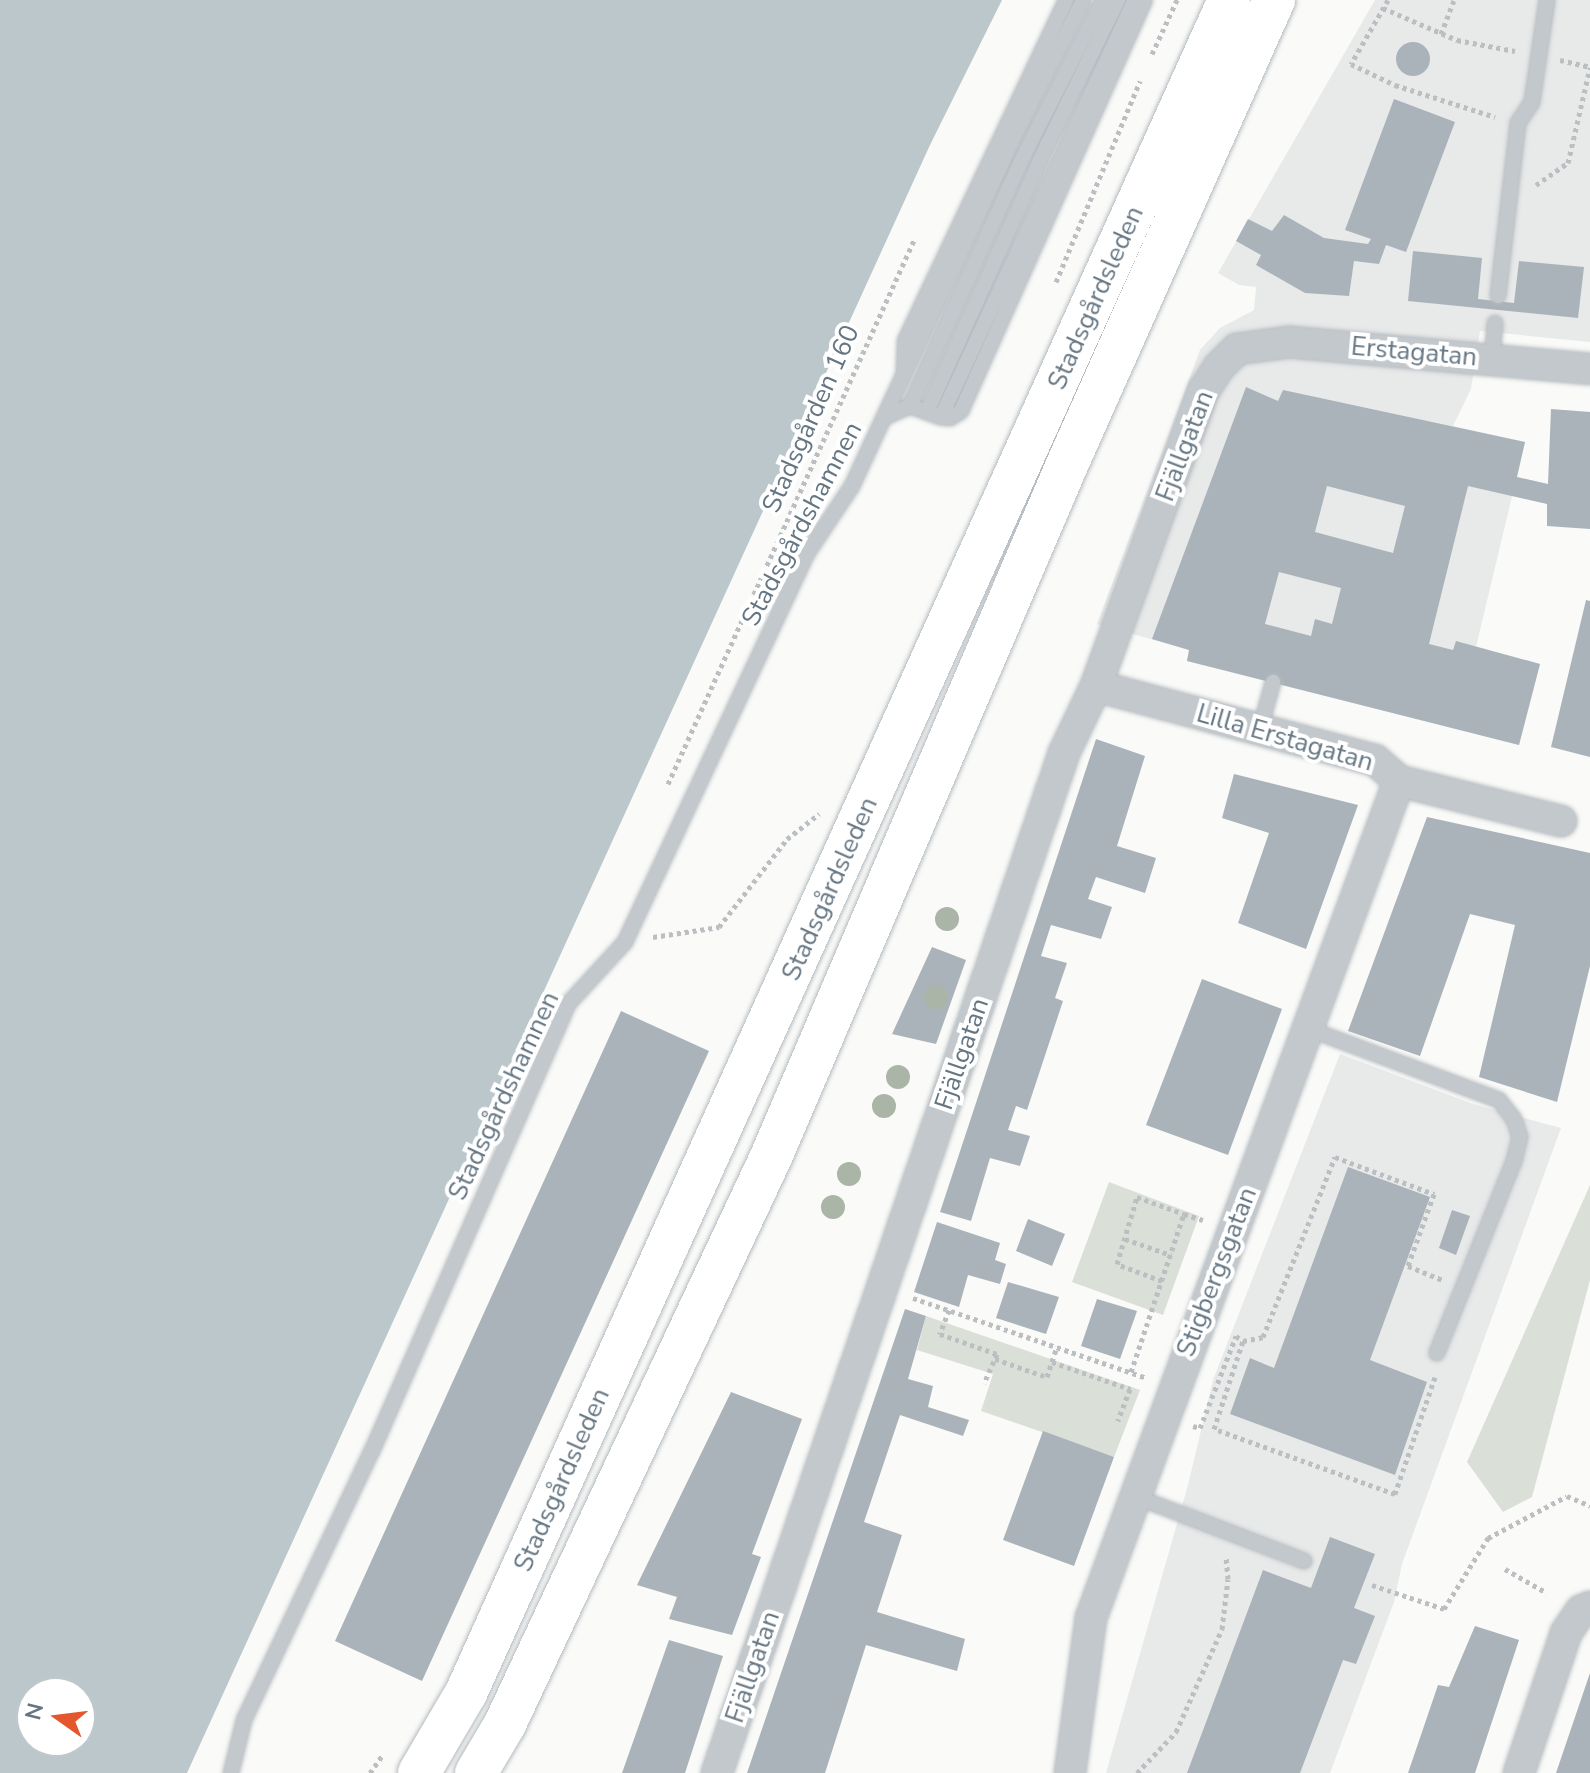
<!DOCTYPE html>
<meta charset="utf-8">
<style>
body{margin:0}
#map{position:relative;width:1590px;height:1773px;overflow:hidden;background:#fafaf8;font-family:"Nunito Sans",sans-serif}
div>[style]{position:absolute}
.built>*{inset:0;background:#e8e9e9}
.green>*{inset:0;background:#dadfd7}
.water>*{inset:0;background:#bbc7cb}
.building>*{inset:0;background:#aab3b9}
.round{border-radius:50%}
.path>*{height:5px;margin-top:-2.5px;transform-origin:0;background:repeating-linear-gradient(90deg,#bbbfc2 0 4px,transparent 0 8px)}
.roads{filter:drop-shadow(0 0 2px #b3babf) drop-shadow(0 0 2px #b3babf)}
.lane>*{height:14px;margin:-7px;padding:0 7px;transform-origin:7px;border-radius:7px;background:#c3c8cc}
.street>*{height:30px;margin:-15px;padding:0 15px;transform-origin:15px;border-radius:15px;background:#c3c8cc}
.secondary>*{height:42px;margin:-21px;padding:0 21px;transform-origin:21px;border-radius:21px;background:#fff}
.trees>*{width:24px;height:24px;margin:-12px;border-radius:50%;background:#aab4a7}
span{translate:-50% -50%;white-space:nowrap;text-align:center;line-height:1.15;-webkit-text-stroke:8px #fff;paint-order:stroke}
.street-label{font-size:26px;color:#657683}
.north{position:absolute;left:16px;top:1677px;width:80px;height:80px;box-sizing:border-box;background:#fff;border:2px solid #c1c8cd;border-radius:50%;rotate:284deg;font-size:22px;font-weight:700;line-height:32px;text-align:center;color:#657683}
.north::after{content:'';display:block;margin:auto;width:28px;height:36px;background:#e4572e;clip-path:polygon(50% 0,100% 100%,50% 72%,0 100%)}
</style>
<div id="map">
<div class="built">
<div style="clip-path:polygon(1375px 0,1590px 0,1590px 342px,1480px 331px,1471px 389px,1453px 426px,1525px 442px,1476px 647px,1540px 664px,1519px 745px,1187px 661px,1189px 650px,1097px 624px,1200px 350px,1220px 328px,1254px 310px,1256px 287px,1239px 285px,1218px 273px)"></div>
<div style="clip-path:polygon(1340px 1054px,1473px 1104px,1561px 1128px,1402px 1564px,1394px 1602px,1330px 1773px,1106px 1773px,1188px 1485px,1213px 1380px)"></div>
</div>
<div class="green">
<div style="clip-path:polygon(1109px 1182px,1199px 1216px,1163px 1315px,1072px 1282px)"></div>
<div style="clip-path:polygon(1590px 1185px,1590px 1280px,1532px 1497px,1503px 1512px,1467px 1462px)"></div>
<div style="clip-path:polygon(926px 1316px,1140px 1390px,1114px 1457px,981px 1411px,993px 1374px,917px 1350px)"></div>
</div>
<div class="water">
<div style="clip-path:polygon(evenodd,0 0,1002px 0,930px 145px,187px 1773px,0 1773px,0 0,32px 1693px,80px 1693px,80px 1741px,32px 1741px,32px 1693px)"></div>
</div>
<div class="building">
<div class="round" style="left:1396px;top:42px;width:34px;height:34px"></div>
<div style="clip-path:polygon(1394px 99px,1455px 122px,1406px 252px,1386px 245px,1379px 264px,1354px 261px,1349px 296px,1305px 293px,1256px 265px,1261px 255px,1236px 241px,1248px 219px,1272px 231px,1284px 215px,1324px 238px,1368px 244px,1371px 239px,1345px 230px)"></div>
<div style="clip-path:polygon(1413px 251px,1482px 258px,1478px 299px,1514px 303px,1519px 261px,1584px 267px,1578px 318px,1408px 301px)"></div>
<div style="clip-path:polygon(evenodd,1246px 387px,1278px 401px,1283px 390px,1525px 442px,1517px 477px,1548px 484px,1551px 409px,1590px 412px,1590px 529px,1547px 526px,1547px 504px,1468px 486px,1429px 644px,1453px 650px,1456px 641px,1540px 664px,1519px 745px,1187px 661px,1189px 650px,1152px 639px,1246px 387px,1327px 486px,1405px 506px,1393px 553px,1315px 532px,1327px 486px,1246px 387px,1279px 572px,1341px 588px,1332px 624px,1315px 619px,1311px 636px,1265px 624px,1279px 572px)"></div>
<div style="clip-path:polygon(1586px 600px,1590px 601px,1590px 757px,1551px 747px)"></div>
<div style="clip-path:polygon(1096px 739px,1145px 756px,1117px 846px,1156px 858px,1145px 893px,1096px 877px,1088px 899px,1112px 907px,1101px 939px,1051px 925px,1041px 956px,1067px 963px,1055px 998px,1063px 1001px,1027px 1110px,1016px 1106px,1008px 1130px,1030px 1136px,1020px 1166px,990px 1158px,971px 1221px,940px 1212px)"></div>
<div style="clip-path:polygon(1234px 774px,1358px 805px,1306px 949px,1238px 923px,1269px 833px,1222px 818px)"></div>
<div style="clip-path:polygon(1427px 817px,1590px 853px,1590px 966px,1557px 1102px,1479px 1077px,1515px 925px,1470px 914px,1420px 1056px,1348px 1031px)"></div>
<div style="clip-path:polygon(932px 947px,966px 960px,936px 1044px,892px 1034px)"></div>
<div style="clip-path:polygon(1202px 979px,1282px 1009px,1228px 1155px,1146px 1125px)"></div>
<div style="clip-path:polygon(621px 1011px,709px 1051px,422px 1681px,335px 1641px)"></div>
<div style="clip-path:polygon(1348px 1167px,1430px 1197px,1370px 1360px,1427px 1382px,1395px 1475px,1230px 1414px,1250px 1358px,1274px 1368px)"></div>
<div style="clip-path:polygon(1452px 1210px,1470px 1216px,1456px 1255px,1439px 1248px)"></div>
<div style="clip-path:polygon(1028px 1219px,1065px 1234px,1052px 1266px,1016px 1251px)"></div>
<div style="clip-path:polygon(937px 1222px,1000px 1243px,995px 1260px,1006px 1264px,1000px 1284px,968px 1275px,959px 1307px,914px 1292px)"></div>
<div style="clip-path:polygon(1008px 1282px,1059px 1297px,1046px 1334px,996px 1318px)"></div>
<div style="clip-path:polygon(1097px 1299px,1137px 1311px,1120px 1359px,1081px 1346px)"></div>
<div style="clip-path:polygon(905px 1309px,926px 1316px,908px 1379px,933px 1386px,928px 1407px,969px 1420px,963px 1436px,900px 1415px,864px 1522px,902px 1535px,877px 1612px,965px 1639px,957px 1671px,866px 1645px,825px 1773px,747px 1773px)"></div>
<div style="clip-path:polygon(731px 1392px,802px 1419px,752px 1554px,761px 1557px,732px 1635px,669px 1619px,677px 1597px,637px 1585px)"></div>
<div style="clip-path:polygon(1043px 1431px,1114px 1457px,1074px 1566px,1003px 1540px)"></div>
<div style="clip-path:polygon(1330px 1537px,1375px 1554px,1354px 1608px,1375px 1616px,1356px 1664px,1343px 1660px,1300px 1773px,1187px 1773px,1263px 1570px,1311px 1588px)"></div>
<div style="clip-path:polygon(1475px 1626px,1519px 1640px,1475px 1773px,1408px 1773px,1438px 1685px,1449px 1687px)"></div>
<div style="clip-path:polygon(669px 1640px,723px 1656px,685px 1773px,622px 1773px)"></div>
<div style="clip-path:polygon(1590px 1673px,1590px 1773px,1556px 1773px)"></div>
</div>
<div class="path">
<div style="left:1388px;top:0;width:74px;rotate:120deg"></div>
<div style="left:1351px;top:64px;width:49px;rotate:25.5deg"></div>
<div style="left:1395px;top:85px;width:105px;rotate:17.7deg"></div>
<div style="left:1383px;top:8px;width:81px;rotate:23.4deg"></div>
<div style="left:1457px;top:40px;width:59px;rotate:10.7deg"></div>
<div style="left:1441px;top:34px;width:36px;rotate:-69deg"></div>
<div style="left:1152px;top:54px;width:60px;rotate:-65.2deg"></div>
<div style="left:1560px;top:60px;width:31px;rotate:13deg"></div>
<div style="left:1536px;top:185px;width:39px;rotate:-35deg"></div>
<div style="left:1568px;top:163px;width:98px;rotate:-77deg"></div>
<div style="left:1056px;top:282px;width:218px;rotate:-67.3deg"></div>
<div style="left:668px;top:784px;width:599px;rotate:-65.66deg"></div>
<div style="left:653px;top:937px;width:67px;rotate:-8.6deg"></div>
<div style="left:719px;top:927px;width:111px;rotate:-52.3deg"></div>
<div style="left:787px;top:839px;width:41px;rotate:-38deg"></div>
<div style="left:1125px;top:1239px;width:49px;rotate:19.2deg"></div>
<div style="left:1162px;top:1281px;width:48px;rotate:-159.3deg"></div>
<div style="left:1117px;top:1264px;width:70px;rotate:-73.4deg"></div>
<div style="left:1137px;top:1197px;width:50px;rotate:19.9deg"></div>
<div style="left:913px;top:1298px;width:246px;rotate:18.9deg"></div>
<div style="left:949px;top:1310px;width:26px;rotate:111deg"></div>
<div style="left:940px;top:1334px;width:60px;rotate:19.3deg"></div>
<div style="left:997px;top:1354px;width:32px;rotate:114deg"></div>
<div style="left:995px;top:1359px;width:55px;rotate:19.1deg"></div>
<div style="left:1047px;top:1377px;width:32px;rotate:-72deg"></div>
<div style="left:1052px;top:1362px;width:83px;rotate:19.1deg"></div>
<div style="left:1130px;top:1389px;width:34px;rotate:111deg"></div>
<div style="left:1131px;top:1372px;width:167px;rotate:-71.5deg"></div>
<div style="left:1184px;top:1214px;width:20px;rotate:18deg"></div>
<div style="left:1435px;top:1377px;width:124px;rotate:108.9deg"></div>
<div style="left:1395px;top:1494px;width:192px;rotate:-160.2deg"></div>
<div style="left:1214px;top:1429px;width:93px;rotate:-71.8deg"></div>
<div style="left:1243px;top:1341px;width:20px;rotate:-11deg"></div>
<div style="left:1263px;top:1337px;width:194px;rotate:-68.2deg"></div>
<div style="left:1335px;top:1157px;width:106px;rotate:20.5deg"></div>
<div style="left:1434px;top:1194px;width:77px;rotate:109.9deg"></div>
<div style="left:1408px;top:1266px;width:37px;rotate:22deg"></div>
<div style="left:1193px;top:1426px;width:7px;rotate:16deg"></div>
<div style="left:1200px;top:1428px;width:99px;rotate:-68.6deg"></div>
<div style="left:1236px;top:1336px;width:9px;rotate:36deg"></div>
<div style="left:1505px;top:1569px;width:48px;rotate:29.7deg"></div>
<div style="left:1372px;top:1585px;width:76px;rotate:18.4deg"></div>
<div style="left:1444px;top:1609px;width:84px;rotate:-58.2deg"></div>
<div style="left:1488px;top:1538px;width:89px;rotate:-28deg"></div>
<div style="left:1567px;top:1496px;width:25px;rotate:23deg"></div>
<div style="left:370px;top:1773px;width:21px;rotate:-55deg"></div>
<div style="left:1137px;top:1773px;width:57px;rotate:-46.4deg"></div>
<div style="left:1176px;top:1732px;width:113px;rotate:-65.9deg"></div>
<div style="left:1222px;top:1629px;width:50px;rotate:-83.2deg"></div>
<div style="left:1228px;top:1579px;width:23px;rotate:-95deg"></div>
</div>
<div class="roads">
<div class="lane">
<div style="left:1498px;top:296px;width:174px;rotate:-83.4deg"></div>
<div style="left:1518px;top:123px;width:25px;rotate:-56deg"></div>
<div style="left:1532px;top:102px;width:103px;rotate:-81.6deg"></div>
<div style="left:1492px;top:359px;width:36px;rotate:-85deg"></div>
<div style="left:904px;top:372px;width:31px;rotate:-88deg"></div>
<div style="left:905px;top:341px;width:377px;rotate:-64.7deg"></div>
<div style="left:910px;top:406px;width:269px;rotate:-65.6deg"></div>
<div style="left:1021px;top:161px;width:181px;rotate:-63deg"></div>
<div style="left:927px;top:412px;width:293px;rotate:-65.8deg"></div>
<div style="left:1047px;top:145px;width:161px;rotate:-63.9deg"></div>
<div style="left:885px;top:417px;width:27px;rotate:-24deg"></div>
<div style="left:910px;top:406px;width:33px;rotate:20deg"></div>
<div style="left:941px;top:417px;width:9px;rotate:6deg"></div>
<div style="left:950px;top:418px;width:13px;rotate:-32deg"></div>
<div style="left:961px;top:411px;width:450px;rotate:-65.9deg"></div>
<div style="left:941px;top:417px;width:460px;rotate:-65.1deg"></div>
<div style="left:1260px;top:729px;width:49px;rotate:-74.5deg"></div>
<div style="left:1309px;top:1029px;width:203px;rotate:20.5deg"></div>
<div style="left:1499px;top:1100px;width:24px;rotate:52deg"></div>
<div style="left:1514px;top:1119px;width:19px;rotate:72deg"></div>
<div style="left:1520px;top:1137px;width:25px;rotate:104deg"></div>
<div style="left:1514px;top:1161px;width:207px;rotate:111.9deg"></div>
<div style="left:1134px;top:1496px;width:182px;rotate:20.9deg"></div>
<div style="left:231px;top:1773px;width:55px;rotate:-76.2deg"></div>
<div style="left:244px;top:1720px;width:298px;rotate:-64.6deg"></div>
<div style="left:372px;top:1451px;width:488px;rotate:-66.3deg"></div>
<div style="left:568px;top:1004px;width:84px;rotate:-47.4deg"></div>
<div style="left:625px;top:942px;width:431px;rotate:-64.9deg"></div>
<div style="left:808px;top:552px;width:79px;rotate:-56.3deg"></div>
<div style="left:852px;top:486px;width:374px;rotate:-65.1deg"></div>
<div style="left:1009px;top:147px;width:165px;rotate:-63.3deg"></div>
</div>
<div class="street">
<div style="left:1096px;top:686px;width:289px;rotate:14.9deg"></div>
<div style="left:1375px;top:760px;width:32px;rotate:41deg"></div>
<div style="left:1399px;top:781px;width:167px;rotate:13.9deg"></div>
<div style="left:717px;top:1773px;width:1077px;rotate:-71.21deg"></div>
<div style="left:1064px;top:753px;width:74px;rotate:-64.5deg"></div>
<div style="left:1096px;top:686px;width:315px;rotate:-70deg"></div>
<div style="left:1204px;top:390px;width:27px;rotate:-57deg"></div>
<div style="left:1219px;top:367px;width:25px;rotate:-45deg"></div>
<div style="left:1237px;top:349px;width:52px;rotate:-7.7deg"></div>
<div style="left:1289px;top:342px;width:302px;rotate:5.1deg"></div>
<div style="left:1070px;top:1773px;width:156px;rotate:-82.3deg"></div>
<div style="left:1091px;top:1618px;width:892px;rotate:-69.8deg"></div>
<div style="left:1519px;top:1773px;width:148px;rotate:-71.4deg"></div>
<div style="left:1566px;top:1633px;width:27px;rotate:-56deg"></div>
<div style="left:1581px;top:1611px;width:10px;rotate:-24deg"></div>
</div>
<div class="secondary">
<div style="left:419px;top:1773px;width:93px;rotate:-59.6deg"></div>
<div style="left:466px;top:1693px;width:1857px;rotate:-65.74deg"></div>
<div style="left:476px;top:1773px;width:57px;rotate:-59.4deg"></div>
<div style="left:505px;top:1724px;width:626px;rotate:-64.87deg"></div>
<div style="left:771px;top:1157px;width:750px;rotate:-66.85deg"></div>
<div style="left:1066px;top:467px;width:511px;rotate:-65.99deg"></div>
</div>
</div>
<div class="trees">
<div style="left:947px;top:919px"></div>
<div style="left:936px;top:997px"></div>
<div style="left:898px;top:1077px"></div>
<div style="left:884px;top:1106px"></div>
<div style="left:849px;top:1174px"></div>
<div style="left:833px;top:1207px"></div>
</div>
<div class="street-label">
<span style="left:1096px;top:298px;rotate:-66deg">Stadsgårdsleden</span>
<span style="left:1414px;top:352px;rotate:5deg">Erstagatan</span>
<span style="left:811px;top:419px;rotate:-66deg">Stadsgården 160</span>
<span style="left:1185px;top:446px;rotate:-69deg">Fjällgatan</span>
<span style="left:802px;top:524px;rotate:-62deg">Stadsgårdshamnen</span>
<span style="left:1285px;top:738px;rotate:16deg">Lilla Erstagatan</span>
<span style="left:830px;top:889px;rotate:-66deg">Stadsgårdsleden</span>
<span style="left:962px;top:1054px;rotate:-71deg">Fjällgatan</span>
<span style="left:504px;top:1096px;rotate:-65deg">Stadsgårdshamnen</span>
<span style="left:1217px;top:1272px;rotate:-69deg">Stigbergsgatan</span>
<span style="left:562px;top:1480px;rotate:-66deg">Stadsgårdsleden</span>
<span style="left:753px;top:1667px;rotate:-71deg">Fjällgatan</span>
</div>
<div class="north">N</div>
</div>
